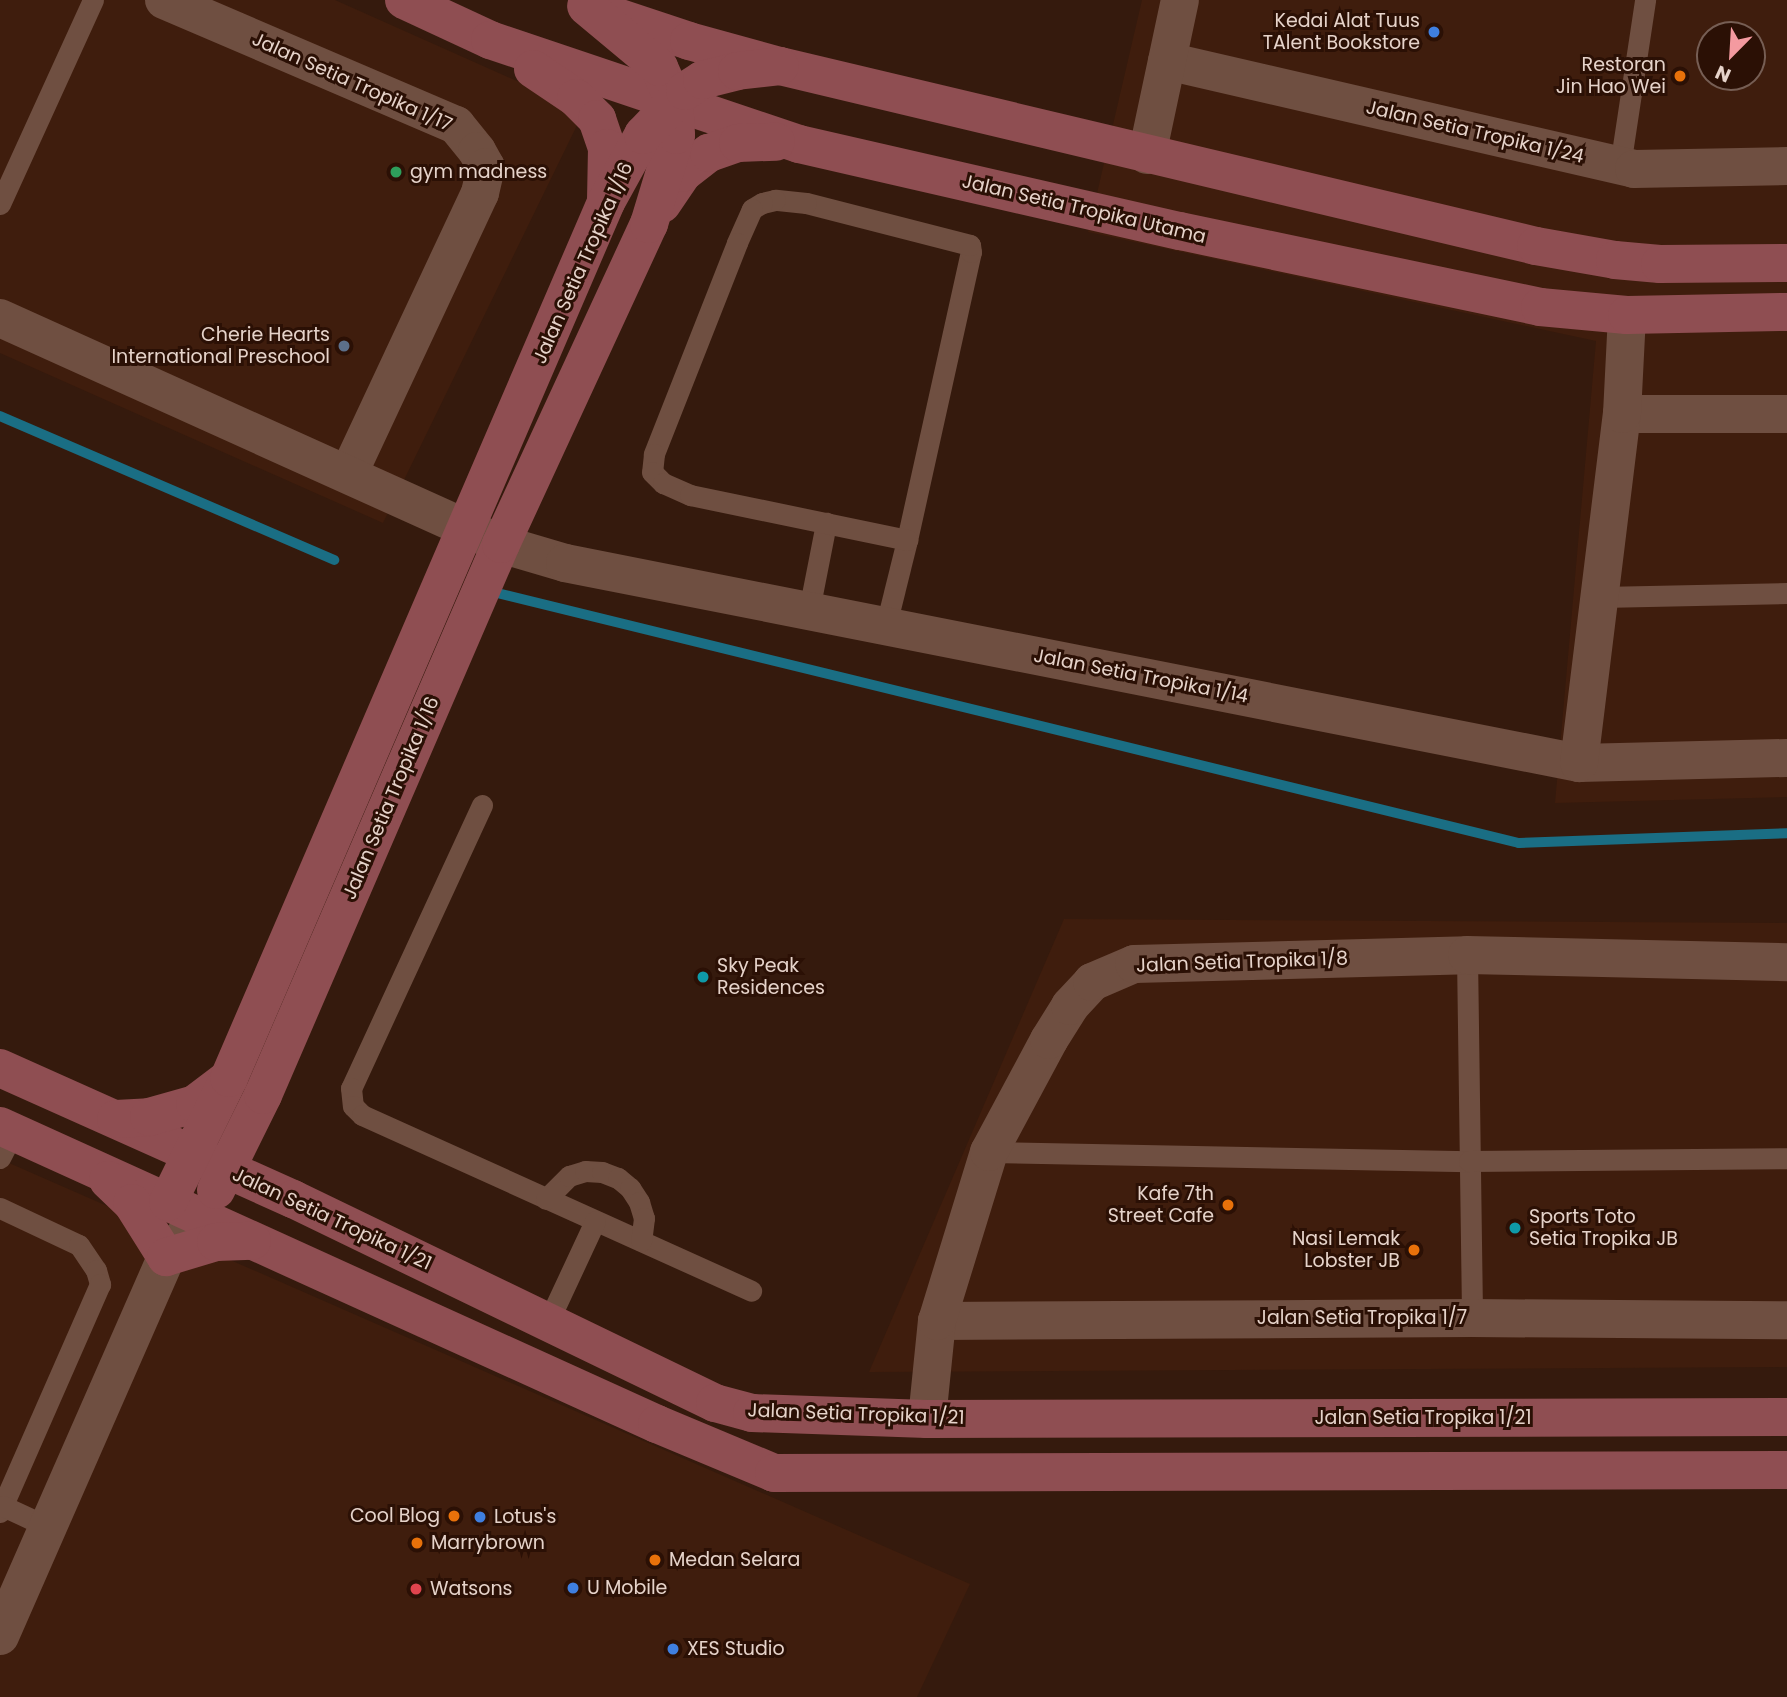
<!DOCTYPE html>
<style>
body{margin:0}
#map{position:relative;width:1787px;height:1697px;overflow:hidden;background:#351a0d;font-family:Poppins,sans-serif}
div>[style]{position:absolute}
.built>*{inset:0;background:#3f1d0d}
.stream>*{height:10px;margin:-5px;padding:0 5px;transform-origin:5px;border-radius:5px;background:#1a6e84}
.lane>*{height:21px;margin:-10.5px;padding:0 10.5px;transform-origin:10.5px;border-radius:10.5px;background:#6f4f41}
.street>*{height:38px;margin:-19px;padding:0 19px;transform-origin:19px;border-radius:19px;background:#6f4f41}
.secondary>*{height:38px;margin:-19px;padding:0 19px;transform-origin:19px;border-radius:19px;background:#8f4e52}
.dots>*{width:19px;height:19px;translate:-50% -50%;box-sizing:border-box;border:4px solid #2b1005;border-radius:50%}
span{translate:-50% -50%;white-space:nowrap;text-align:center;line-height:1.15;-webkit-text-stroke:6px #2b1005;paint-order:stroke}
.poi-label{font-size:19px;color:#e6d3ca}
.right{translate:-100% -50%;text-align:right}
.left{translate:0 -50%;text-align:left}
.street-label{font-size:19px;color:#e6d3ca}
.north{position:absolute;left:1696px;top:21px;width:70px;height:70px;box-sizing:border-box;background:#2b1005;border:2px solid #765e54;border-radius:50%;rotate:204deg;font-size:19px;font-weight:700;line-height:28px;text-align:center;color:#e6d3ca}
.north::after{content:'';display:block;margin:auto;width:24px;height:32px;background:#f49aa0;clip-path:polygon(50% 0,100% 100%,50% 72%,0 100%)}
</style>
<div id="map">
<div class="built">
<div style="clip-path:polygon(0 0,335px 0,584px 111px,383px 523px,0 353px)"></div>
<div style="clip-path:polygon(evenodd,1142px 0,1787px 0,1787px 797px,1555px 803px,1596px 341px,1088px 232px,1142px 0,1710px 35px,1752px 35px,1752px 77px,1710px 77px,1710px 35px)"></div>
<div style="clip-path:polygon(1064px 919px,1787px 923px,1787px 1367px,869px 1372px)"></div>
<div style="clip-path:polygon(0 1159px,970px 1584px,917px 1697px,0 1697px)"></div>
</div>
<div class="stream">
<div style="left:0;top:416px;width:364px;rotate:23.3deg"></div>
<div style="left:493px;top:592px;width:1056px;rotate:13.75deg"></div>
<div style="left:1519px;top:843px;width:268px;rotate:-2.1deg"></div>
</div>
<div class="lane">
<div style="left:1620px;top:166px;width:168px;rotate:-81.4deg"></div>
<div style="left:0;top:204px;width:224px;rotate:-65.5deg"></div>
<div style="left:1601px;top:597px;width:186px;rotate:-1.2deg"></div>
<div style="left:809px;top:610px;width:89px;rotate:-78.9deg"></div>
<div style="left:886px;top:625px;width:88px;rotate:-76.1deg"></div>
<div style="left:907px;top:540px;width:295px;rotate:-77.5deg"></div>
<div style="left:971px;top:252px;width:7px;rotate:-98deg"></div>
<div style="left:970px;top:245px;width:169px;rotate:-165.6deg"></div>
<div style="left:806px;top:203px;width:31px;rotate:-174deg"></div>
<div style="left:775px;top:200px;width:13px;rotate:167deg"></div>
<div style="left:762px;top:203px;width:12px;rotate:149deg"></div>
<div style="left:752px;top:209px;width:37px;rotate:114deg"></div>
<div style="left:737px;top:243px;width:227px;rotate:111.5deg"></div>
<div style="left:654px;top:454px;width:18px;rotate:96deg"></div>
<div style="left:652px;top:472px;width:16px;rotate:45deg"></div>
<div style="left:663px;top:483px;width:30px;rotate:24deg"></div>
<div style="left:690px;top:495px;width:222px;rotate:11.7deg"></div>
<div style="left:482px;top:805px;width:312px;rotate:114.8deg"></div>
<div style="left:351px;top:1088px;width:18px;rotate:84deg"></div>
<div style="left:353px;top:1106px;width:13px;rotate:45deg"></div>
<div style="left:362px;top:1115px;width:427px;rotate:24.3deg"></div>
<div style="left:1467px;top:955px;width:363px;rotate:89.2deg"></div>
<div style="left:989px;top:1152px;width:480px;rotate:1.1deg"></div>
<div style="left:1469px;top:1161px;width:318px;rotate:-0.5deg"></div>
<div style="left:0;top:1158px;width:29px;rotate:-63deg"></div>
<div style="left:546px;top:1199px;width:33px;rotate:-45deg"></div>
<div style="left:569px;top:1176px;width:17px;rotate:-17deg"></div>
<div style="left:585px;top:1171px;width:17px;rotate:3deg"></div>
<div style="left:602px;top:1172px;width:17px;rotate:21deg"></div>
<div style="left:618px;top:1178px;width:16px;rotate:40deg"></div>
<div style="left:630px;top:1188px;width:17px;rotate:57deg"></div>
<div style="left:639px;top:1202px;width:17px;rotate:73deg"></div>
<div style="left:644px;top:1218px;width:23px;rotate:97deg"></div>
<div style="left:0;top:1208px;width:87px;rotate:25.1deg"></div>
<div style="left:79px;top:1245px;width:30px;rotate:56deg"></div>
<div style="left:96px;top:1270px;width:15px;rotate:74deg"></div>
<div style="left:100px;top:1284px;width:249px;rotate:113.7deg"></div>
<div style="left:548px;top:1322px;width:111px;rotate:-65deg"></div>
<div style="left:3px;top:1506px;width:50px;rotate:25deg"></div>
</div>
<div class="street">
<div style="left:164px;top:0;width:318px;rotate:23.2deg"></div>
<div style="left:456px;top:125px;width:33px;rotate:51deg"></div>
<div style="left:477px;top:151px;width:18px;rotate:61deg"></div>
<div style="left:486px;top:167px;width:27px;rotate:103deg"></div>
<div style="left:480px;top:193px;width:309px;rotate:115.1deg"></div>
<div style="left:1167px;top:61px;width:479px;rotate:13deg"></div>
<div style="left:1634px;top:169px;width:153px;rotate:-1.1deg"></div>
<div style="left:1147px;top:155px;width:158px;rotate:-78deg"></div>
<div style="left:0;top:318px;width:550px;rotate:24.28deg"></div>
<div style="left:501px;top:544px;width:67px;rotate:16.5deg"></div>
<div style="left:565px;top:563px;width:1034px;rotate:11.16deg"></div>
<div style="left:1579px;top:763px;width:208px;rotate:-1.4deg"></div>
<div style="left:1622px;top:414px;width:165px"></div>
<div style="left:1579px;top:763px;width:352px;rotate:-83deg"></div>
<div style="left:1622px;top:414px;width:99px;rotate:-87.1deg"></div>
<div style="left:937px;top:1321px;width:535px;rotate:-0.32deg"></div>
<div style="left:1472px;top:1318px;width:315px;rotate:0.4deg"></div>
<div style="left:927px;top:1419px;width:99px;rotate:-84.2deg"></div>
<div style="left:937px;top:1321px;width:177px;rotate:-72.9deg"></div>
<div style="left:989px;top:1152px;width:127px;rotate:-61.8deg"></div>
<div style="left:1049px;top:1040px;width:40px;rotate:-58deg"></div>
<div style="left:1070px;top:1006px;width:33px;rotate:-47deg"></div>
<div style="left:1092px;top:982px;width:46px;rotate:-23.2deg"></div>
<div style="left:1134px;top:964px;width:333px;rotate:-1.5deg"></div>
<div style="left:1467px;top:955px;width:320px;rotate:1.3deg"></div>
<div style="left:0;top:1636px;width:414px;rotate:-66.3deg"></div>
<div style="left:166px;top:1257px;width:32px;rotate:-49deg"></div>
</div>
<div class="secondary">
<div style="left:404px;top:0;width:95px;rotate:24.9deg"></div>
<div style="left:490px;top:40px;width:326px;rotate:18.6deg"></div>
<div style="left:799px;top:144px;width:391px;rotate:12.9deg"></div>
<div style="left:1180px;top:231px;width:368px;rotate:11.9deg"></div>
<div style="left:1540px;top:307px;width:87px;rotate:5.3deg"></div>
<div style="left:1627px;top:315px;width:160px;rotate:-1.1deg"></div>
<div style="left:608px;top:14px;width:85px;rotate:18.4deg"></div>
<div style="left:689px;top:41px;width:94px;rotate:15.4deg"></div>
<div style="left:780px;top:66px;width:777px;rotate:13.39deg"></div>
<div style="left:1536px;top:246px;width:80px;rotate:10deg"></div>
<div style="left:1615px;top:260px;width:45px;rotate:5.1deg"></div>
<div style="left:1660px;top:264px;width:127px;rotate:-0.5deg"></div>
<div style="left:533px;top:69px;width:52px;rotate:34deg"></div>
<div style="left:576px;top:98px;width:30px;rotate:45deg"></div>
<div style="left:597px;top:119px;width:31px;rotate:71deg"></div>
<div style="left:607px;top:148px;width:52px;rotate:91.1deg"></div>
<div style="left:662px;top:204px;width:37px;rotate:-56deg"></div>
<div style="left:683px;top:173px;width:33px;rotate:-38deg"></div>
<div style="left:709px;top:153px;width:31px;rotate:-19deg"></div>
<div style="left:738px;top:143px;width:38px;rotate:-2deg"></div>
<div style="left:0;top:1068px;width:321px;rotate:24.1deg"></div>
<div style="left:293px;top:1199px;width:469px;rotate:25.8deg"></div>
<div style="left:715px;top:1403px;width:38px;rotate:15deg"></div>
<div style="left:752px;top:1413px;width:175px;rotate:2deg"></div>
<div style="left:927px;top:1419px;width:860px;rotate:-0.13deg"></div>
<div style="left:116px;top:1119px;width:33px;rotate:-3deg"></div>
<div style="left:149px;top:1117px;width:48px;rotate:-15.8deg"></div>
<div style="left:195px;top:1104px;width:41px;rotate:-37.1deg"></div>
<div style="left:0;top:1126px;width:721px;rotate:24.4deg"></div>
<div style="left:657px;top:1424px;width:127px;rotate:22.7deg"></div>
<div style="left:774px;top:1473px;width:1013px;rotate:-0.17deg"></div>
<div style="left:108px;top:1180px;width:33px;rotate:44deg"></div>
<div style="left:132px;top:1203px;width:64px;rotate:57.8deg"></div>
<div style="left:166px;top:1257px;width:52px;rotate:-16.7deg"></div>
<div style="left:216px;top:1242px;width:36px;rotate:-2deg"></div>
<div style="left:216px;top:1190px;width:106px;rotate:-63.7deg"></div>
<div style="left:263px;top:1095px;width:600px;rotate:-66.64deg"></div>
<div style="left:501px;top:544px;width:353px;rotate:-65.2deg"></div>
<div style="left:649px;top:224px;width:93px;rotate:-73.1deg"></div>
<div style="left:676px;top:135px;width:34px;rotate:-93deg"></div>
<div style="left:674px;top:101px;width:37px;rotate:-114deg"></div>
<div style="left:659px;top:67px;width:95px;rotate:-140.1deg"></div>
<div style="left:168px;top:1202px;width:138px;rotate:-63.8deg"></div>
<div style="left:229px;top:1078px;width:954px;rotate:-66.71deg"></div>
<div style="left:606px;top:202px;width:77px;rotate:-61.1deg"></div>
<div style="left:643px;top:135px;width:61px;rotate:-46.3deg"></div>
<div style="left:685px;top:91px;width:20px;rotate:-33deg"></div>
<div style="left:702px;top:80px;width:36px;rotate:-14deg"></div>
<div style="left:737px;top:71px;width:43px;rotate:-6.6deg"></div>
</div>
<div class="dots">
<div style="left:1434px;top:32px;background:#3f7fe0"></div>
<div style="left:1680px;top:76px;background:#e8710a"></div>
<div style="left:396px;top:172px;background:#2e9e5b"></div>
<div style="left:344px;top:346px;background:#5c6f8a"></div>
<div style="left:703px;top:977px;background:#0f9aa8"></div>
<div style="left:1228px;top:1205px;background:#e8710a"></div>
<div style="left:1515px;top:1228px;background:#0f9aa8"></div>
<div style="left:1414px;top:1250px;background:#e8710a"></div>
<div style="left:454px;top:1516px;background:#e8710a"></div>
<div style="left:480px;top:1517px;background:#3f7fe0"></div>
<div style="left:417px;top:1543px;background:#e8710a"></div>
<div style="left:655px;top:1560px;background:#e8710a"></div>
<div style="left:573px;top:1588px;background:#3f7fe0"></div>
<div style="left:416px;top:1589px;background:#e0444e"></div>
<div style="left:673px;top:1649px;background:#3f7fe0"></div>
</div>
<div class="poi-label">
<span class="right" style="left:1420px;top:32px">Kedai Alat Tuus<br>TAlent Bookstore</span>
<span class="right" style="left:1666px;top:76px">Restoran<br>Jin Hao Wei</span>
<span class="left" style="left:410px;top:172px">gym madness</span>
<span class="right" style="left:330px;top:346px">Cherie Hearts<br>International Preschool</span>
<span class="left" style="left:717px;top:977px">Sky Peak<br>Residences</span>
<span class="right" style="left:1214px;top:1205px">Kafe 7th<br>Street Cafe</span>
<span class="left" style="left:1529px;top:1228px">Sports Toto<br>Setia Tropika JB</span>
<span class="right" style="left:1400px;top:1250px">Nasi Lemak<br>Lobster JB</span>
<span class="right" style="left:440px;top:1516px">Cool Blog</span>
<span class="left" style="left:494px;top:1517px">Lotus's</span>
<span class="left" style="left:431px;top:1543px">Marrybrown</span>
<span class="left" style="left:669px;top:1560px">Medan Selara</span>
<span class="left" style="left:587px;top:1588px">U Mobile</span>
<span class="left" style="left:430px;top:1589px">Watsons</span>
<span class="left" style="left:687px;top:1649px">XES Studio</span>
</div>
<div class="street-label">
<span style="left:352px;top:82px;rotate:24deg">Jalan Setia Tropika 1/17</span>
<span style="left:1475px;top:132px;rotate:13deg">Jalan Setia Tropika 1/24</span>
<span style="left:1084px;top:209px;rotate:13deg">Jalan Setia Tropika Utama</span>
<span style="left:583px;top:263px;rotate:-66deg">Jalan Setia Tropika 1/16</span>
<span style="left:1141px;top:676px;rotate:11deg">Jalan Setia Tropika 1/14</span>
<span style="left:391px;top:798px;rotate:-67deg">Jalan Setia Tropika 1/16</span>
<span style="left:1242px;top:962px;rotate:-2deg">Jalan Setia Tropika 1/8</span>
<span style="left:332px;top:1219px;rotate:25deg">Jalan Setia Tropika 1/21</span>
<span style="left:1362px;top:1318px">Jalan Setia Tropika 1/7</span>
<span style="left:856px;top:1414px;rotate:2deg">Jalan Setia Tropika 1/21</span>
<span style="left:1423px;top:1418px">Jalan Setia Tropika 1/21</span>
</div>
<div class="north">N</div>
</div>
